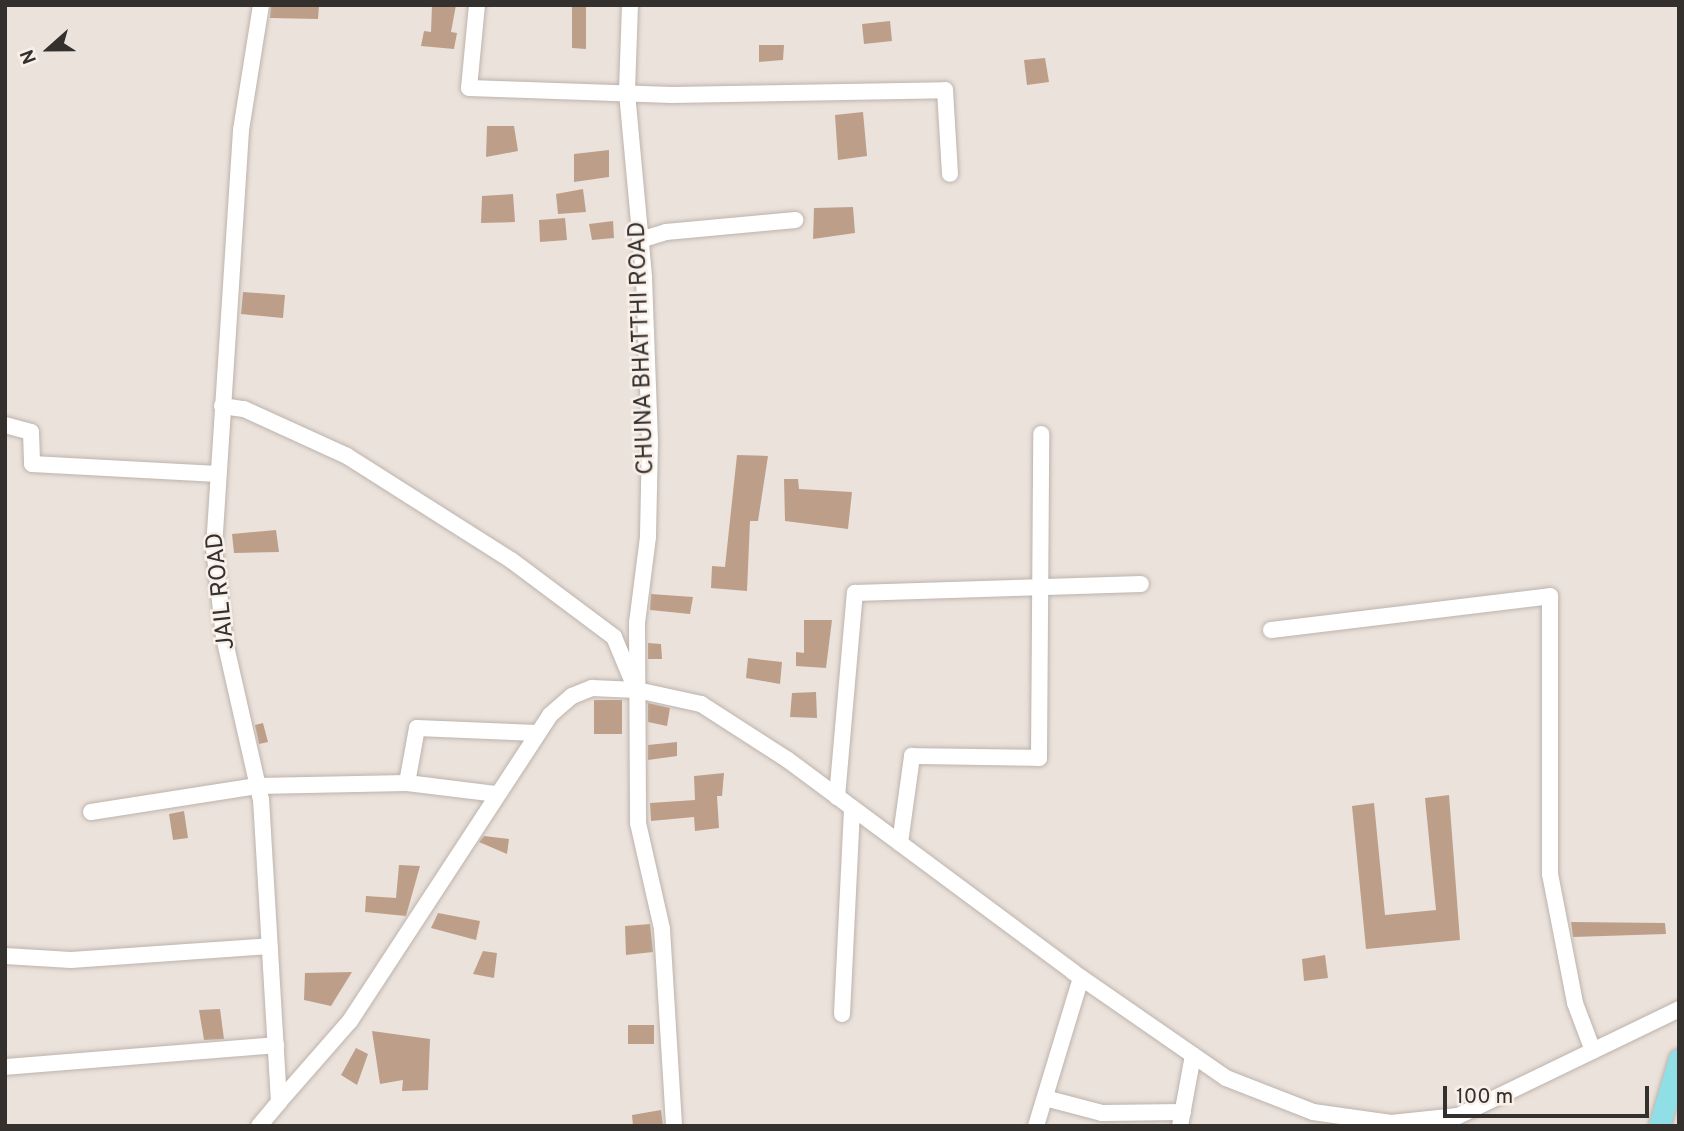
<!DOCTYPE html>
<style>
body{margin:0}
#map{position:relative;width:1684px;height:1131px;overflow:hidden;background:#ece2dc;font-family:Overpass,sans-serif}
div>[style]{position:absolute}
.building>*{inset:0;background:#bd9f89}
.roads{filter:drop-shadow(0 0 2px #bcb3ac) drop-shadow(0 0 2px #bcb3ac)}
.minor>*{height:16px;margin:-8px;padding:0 8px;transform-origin:8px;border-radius:8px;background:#fff}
.major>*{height:21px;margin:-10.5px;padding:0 10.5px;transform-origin:10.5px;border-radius:10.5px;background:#91dfe6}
span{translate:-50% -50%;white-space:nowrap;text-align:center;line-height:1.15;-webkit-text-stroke:5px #f9f0e9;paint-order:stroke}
.street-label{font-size:24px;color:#34302e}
.frame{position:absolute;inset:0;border:7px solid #34302e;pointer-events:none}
.north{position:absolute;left:14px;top:14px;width:70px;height:70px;-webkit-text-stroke:5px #f9f0e9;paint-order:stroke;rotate:249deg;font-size:19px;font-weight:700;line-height:28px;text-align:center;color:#34302e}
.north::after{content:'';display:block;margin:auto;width:24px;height:32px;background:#34302e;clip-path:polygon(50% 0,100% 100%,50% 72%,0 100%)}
.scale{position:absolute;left:1443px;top:1086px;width:206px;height:32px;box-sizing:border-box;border:4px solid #34302e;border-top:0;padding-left:9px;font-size:21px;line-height:24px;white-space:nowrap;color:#34302e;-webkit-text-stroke:5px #f9f0e9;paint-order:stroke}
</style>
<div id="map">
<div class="building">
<div style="clip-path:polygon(271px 5px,319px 5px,318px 19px,270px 18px)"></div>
<div style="clip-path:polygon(432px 5px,456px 5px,451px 32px,457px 33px,454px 49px,421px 46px,424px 31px,431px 32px)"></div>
<div style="clip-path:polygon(572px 6px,586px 7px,586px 49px,572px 48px)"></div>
<div style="clip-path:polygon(890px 21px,892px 41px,864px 44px,862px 24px)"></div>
<div style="clip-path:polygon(759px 45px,784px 45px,783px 60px,759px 62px)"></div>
<div style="clip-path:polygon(1045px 58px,1049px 82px,1027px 85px,1024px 60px)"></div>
<div style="clip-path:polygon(863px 112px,867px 156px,838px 160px,835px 115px)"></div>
<div style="clip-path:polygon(487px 126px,514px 126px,518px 151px,486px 157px)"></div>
<div style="clip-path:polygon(609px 150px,609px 177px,574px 182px,574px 154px)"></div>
<div style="clip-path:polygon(583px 189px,586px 212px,558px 214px,556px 194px)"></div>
<div style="clip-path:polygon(513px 194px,515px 222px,481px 223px,482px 196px)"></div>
<div style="clip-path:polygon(853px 207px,855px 233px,813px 239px,814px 208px)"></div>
<div style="clip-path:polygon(565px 218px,567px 240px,540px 242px,539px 220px)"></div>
<div style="clip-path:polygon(613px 221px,614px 238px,592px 240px,589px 224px)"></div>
<div style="clip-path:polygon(243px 292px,285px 295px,283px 318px,241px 314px)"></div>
<div style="clip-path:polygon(737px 455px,768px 456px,758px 521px,750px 521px,747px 591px,711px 588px,712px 566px,725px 567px)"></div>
<div style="clip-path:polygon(784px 479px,798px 479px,799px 489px,852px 492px,848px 529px,785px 521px)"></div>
<div style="clip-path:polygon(276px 530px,279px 552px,234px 553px,232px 534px)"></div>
<div style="clip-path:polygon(651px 594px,693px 597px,690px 614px,650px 610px)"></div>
<div style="clip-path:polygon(804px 620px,832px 620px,826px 668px,796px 666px,796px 652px,804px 653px)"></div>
<div style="clip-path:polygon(648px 643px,661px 644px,662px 659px,648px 659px)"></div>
<div style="clip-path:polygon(748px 658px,782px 662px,780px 684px,746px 678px)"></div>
<div style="clip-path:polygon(816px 692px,817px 718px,790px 717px,792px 693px)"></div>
<div style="clip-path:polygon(594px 700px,622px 700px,622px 734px,594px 734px)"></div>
<div style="clip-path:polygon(648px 703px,670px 708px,667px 726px,648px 722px)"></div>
<div style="clip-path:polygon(263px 723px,268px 742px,259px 744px,255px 725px)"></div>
<div style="clip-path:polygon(677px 742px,677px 756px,648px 760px,648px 745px)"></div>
<div style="clip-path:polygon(724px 773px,722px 796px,717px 796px,719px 828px,695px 831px,694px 817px,651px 821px,650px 803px,695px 800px,694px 776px)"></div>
<div style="clip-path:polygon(1449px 795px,1460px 940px,1366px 949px,1352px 806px,1374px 803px,1385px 915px,1436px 910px,1425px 798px)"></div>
<div style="clip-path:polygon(184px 811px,188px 838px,173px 840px,169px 814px)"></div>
<div style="clip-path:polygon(484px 836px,509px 839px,507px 854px,479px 842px)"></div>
<div style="clip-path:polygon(399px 865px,420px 866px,406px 916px,365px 912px,366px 896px,396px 898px)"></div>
<div style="clip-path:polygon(438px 913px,480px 921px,476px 940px,431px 928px)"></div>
<div style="clip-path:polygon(1571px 922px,1665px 923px,1666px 934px,1573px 937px)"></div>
<div style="clip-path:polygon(650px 924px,653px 952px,626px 955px,625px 926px)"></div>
<div style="clip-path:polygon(483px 951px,497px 953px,494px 978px,473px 974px)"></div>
<div style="clip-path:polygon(1325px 955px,1328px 978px,1304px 981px,1302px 959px)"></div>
<div style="clip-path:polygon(352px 972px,331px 1006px,304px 1000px,305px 973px)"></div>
<div style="clip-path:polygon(220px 1009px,224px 1039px,204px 1040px,199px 1010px)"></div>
<div style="clip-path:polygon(628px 1025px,654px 1025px,654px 1044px,628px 1044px)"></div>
<div style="clip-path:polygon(372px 1031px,430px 1039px,428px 1090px,402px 1091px,403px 1080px,380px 1084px)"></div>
<div style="clip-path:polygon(356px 1048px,368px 1054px,357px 1085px,341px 1075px)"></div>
<div style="clip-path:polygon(661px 1110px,663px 1126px,633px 1126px,632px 1115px)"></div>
</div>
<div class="roads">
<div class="minor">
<div style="left:477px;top:5px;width:83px;rotate:95.5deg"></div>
<div style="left:469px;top:88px;width:203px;rotate:2deg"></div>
<div style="left:672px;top:95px;width:273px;rotate:-1deg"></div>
<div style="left:945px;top:90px;width:84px;rotate:86.6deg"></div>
<div style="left:630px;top:5px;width:88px;rotate:92deg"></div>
<div style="left:627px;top:93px;width:186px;rotate:84.7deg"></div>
<div style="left:644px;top:278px;width:162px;rotate:87.9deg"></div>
<div style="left:650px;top:440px;width:97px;rotate:91.2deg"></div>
<div style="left:648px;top:537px;width:87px;rotate:97.3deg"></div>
<div style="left:637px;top:623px;width:200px;rotate:89.7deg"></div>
<div style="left:638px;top:823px;width:109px;rotate:77.2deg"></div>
<div style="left:662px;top:929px;width:197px;rotate:86.5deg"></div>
<div style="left:640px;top:240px;width:27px;rotate:-17deg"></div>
<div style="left:666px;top:232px;width:130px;rotate:-5.3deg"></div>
<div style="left:222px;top:406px;width:22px;rotate:8deg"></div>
<div style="left:244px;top:409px;width:113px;rotate:24.5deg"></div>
<div style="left:347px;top:456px;width:194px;rotate:32.4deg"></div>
<div style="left:511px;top:560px;width:129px;rotate:36.8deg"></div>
<div style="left:614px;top:637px;width:52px;rotate:67.4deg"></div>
<div style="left:5px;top:425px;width:27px;rotate:15deg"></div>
<div style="left:31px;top:432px;width:32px;rotate:88deg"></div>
<div style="left:32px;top:464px;width:186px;rotate:3.1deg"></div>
<div style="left:1271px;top:630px;width:281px;rotate:-6.9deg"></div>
<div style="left:1550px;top:596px;width:278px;rotate:90deg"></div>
<div style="left:1550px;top:874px;width:131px;rotate:79deg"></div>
<div style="left:1575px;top:1003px;width:51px;rotate:69.4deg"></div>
<div style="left:407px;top:783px;width:91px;rotate:7deg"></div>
<div style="left:837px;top:797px;width:205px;rotate:-85deg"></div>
<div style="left:855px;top:593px;width:286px;rotate:-1.8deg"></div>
<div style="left:91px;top:812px;width:168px;rotate:-8.9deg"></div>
<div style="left:257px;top:786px;width:150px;rotate:-1.1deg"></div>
<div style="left:407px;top:783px;width:56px;rotate:-79.7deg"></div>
<div style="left:417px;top:728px;width:120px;rotate:2.4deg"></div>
<div style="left:900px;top:843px;width:88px;rotate:-82.1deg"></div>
<div style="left:912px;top:756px;width:127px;rotate:0.9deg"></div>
<div style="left:1039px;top:758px;width:324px;rotate:-89.6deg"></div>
<div style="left:5px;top:956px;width:66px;rotate:3.5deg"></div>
<div style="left:71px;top:960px;width:199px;rotate:-4deg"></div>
<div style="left:842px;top:1014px;width:206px;rotate:-87.2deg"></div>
<div style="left:5px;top:1067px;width:272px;rotate:-4.6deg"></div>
<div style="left:1045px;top:1098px;width:59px;rotate:14.7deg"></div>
<div style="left:1102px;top:1113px;width:81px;rotate:-0.7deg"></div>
<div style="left:279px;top:1102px;width:108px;rotate:-48.8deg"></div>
<div style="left:350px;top:1021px;width:366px;rotate:-56.8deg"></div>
<div style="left:550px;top:715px;width:29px;rotate:-41deg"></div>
<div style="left:572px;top:696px;width:22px;rotate:-22deg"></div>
<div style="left:592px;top:688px;width:45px;rotate:2.5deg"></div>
<div style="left:637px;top:690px;width:66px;rotate:12.3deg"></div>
<div style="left:701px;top:704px;width:103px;rotate:32.8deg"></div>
<div style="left:788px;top:760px;width:355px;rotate:36.6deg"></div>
<div style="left:1073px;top:972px;width:186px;rotate:34.7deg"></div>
<div style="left:1226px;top:1078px;width:93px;rotate:21.3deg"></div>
<div style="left:1313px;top:1112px;width:79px;rotate:8deg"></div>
<div style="left:1391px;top:1123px;width:67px;rotate:-6deg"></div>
<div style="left:1458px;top:1116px;width:246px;rotate:-25.8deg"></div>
<div style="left:259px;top:1126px;width:31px;rotate:-50deg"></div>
<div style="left:279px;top:1102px;width:303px;rotate:-93.4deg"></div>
<div style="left:261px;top:800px;width:167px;rotate:-102.8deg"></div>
<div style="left:224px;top:637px;width:90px;rotate:-96.4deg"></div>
<div style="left:214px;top:548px;width:419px;rotate:-86.3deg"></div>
<div style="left:241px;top:130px;width:127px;rotate:-80.9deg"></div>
<div style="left:1036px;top:1126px;width:155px;rotate:-73.1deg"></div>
<div style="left:1180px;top:1126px;width:72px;rotate:-79.6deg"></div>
</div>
<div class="major">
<div style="left:1659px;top:1126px;width:70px;rotate:-73.4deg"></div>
</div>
</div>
<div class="street-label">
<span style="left:643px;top:348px;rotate:-92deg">CHUNA BHATTHI ROAD</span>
<span style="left:222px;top:591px;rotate:-96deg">JAIL ROAD</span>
</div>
<div class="frame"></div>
<div class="north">N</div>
<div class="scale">100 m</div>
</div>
